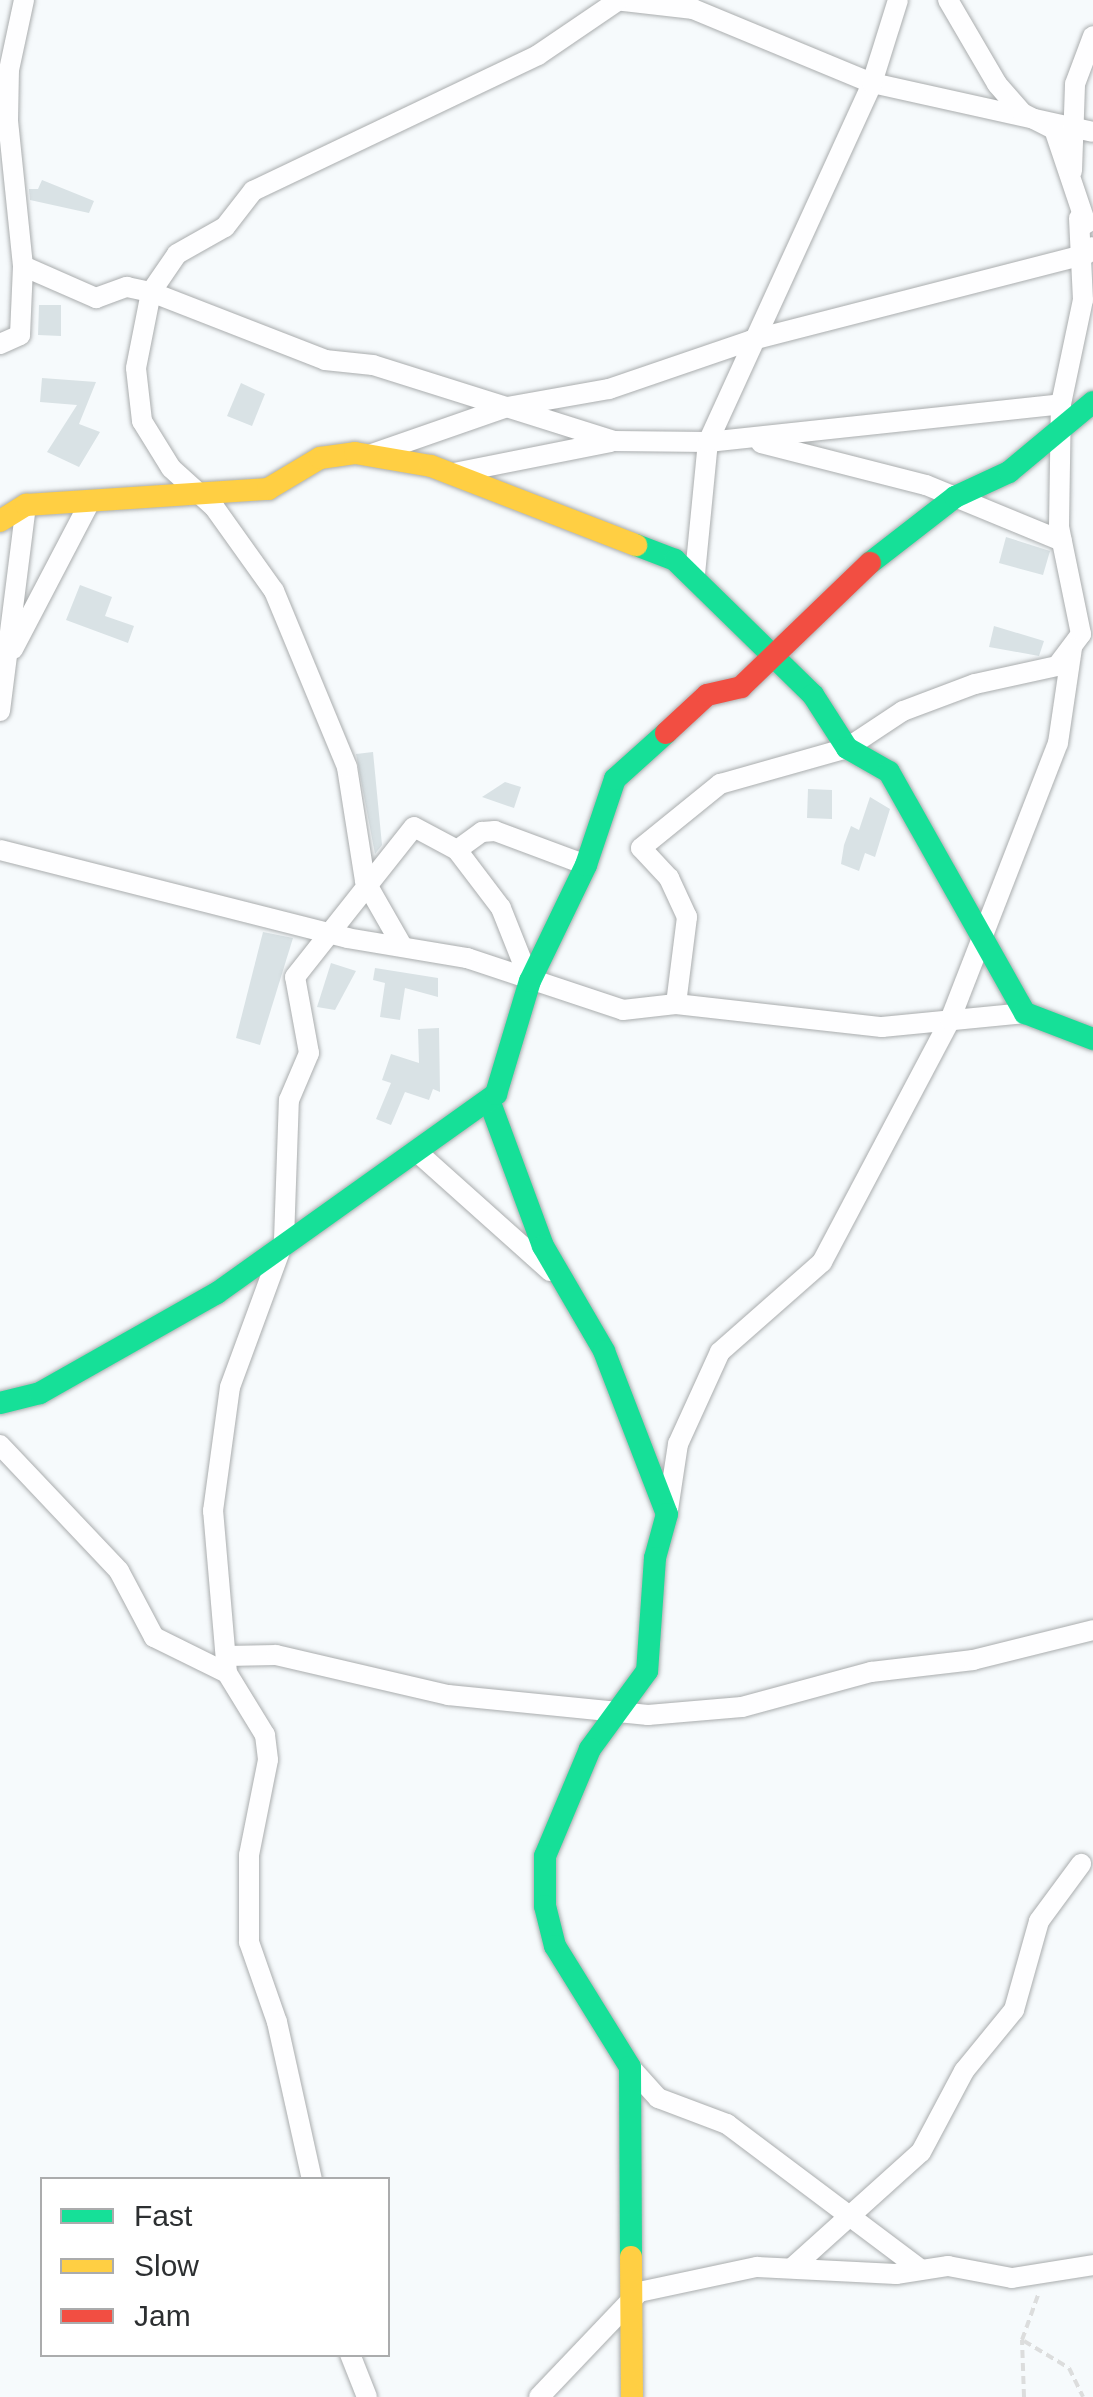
<!DOCTYPE html>
<style>
body{margin:0}
#map{position:relative;width:1093px;height:2397px;overflow:hidden;background:#f6fafc;font-family:Arial,sans-serif}
div>[style]{position:absolute}
.building>*{inset:0;background:#d9e2e5}
.path>*{height:4px;margin-top:-2px;transform-origin:0;background:repeating-linear-gradient(90deg,#dcdddd 0 8px,transparent 0 13px)}
.roads{filter:drop-shadow(0 0 2px #aaadae) drop-shadow(0 0 2px #aaadae)}
.street>*{height:20px;margin:-10px;padding:0 10px;transform-origin:10px;border-radius:10px;background:#fefeff}
.fast>*{height:22px;margin:-11px;padding:0 11px;transform-origin:11px;border-radius:11px;background:#16e098}
.slow>*{height:22px;margin:-11px;padding:0 11px;transform-origin:11px;border-radius:11px;background:#ffcf43}
.jam>*{height:22px;margin:-11px;padding:0 11px;transform-origin:11px;border-radius:11px;background:#f24e42}
span{translate:-50% -50%;white-space:nowrap;text-align:center;line-height:1.15;-webkit-text-stroke:10px #fff;paint-order:stroke}
.legend{position:absolute;left:40px;top:2177px;width:350px;height:180px;box-sizing:border-box;background:#fff;border:2px solid #abacad;margin:0;padding:12px 18px;list-style:none;font-size:30px;color:#2c2f31}
.legend li{display:flex;align-items:center;gap:20px;height:50px}
.legend b{width:50px;border:2px solid #abacad}
</style>
<div id="map">
<div class="building">
<div style="clip-path:polygon(42px 180px,94px 201px,89px 213px,30px 200px,29px 189px,38px 189px)"></div>
<div style="clip-path:polygon(39px 305px,61px 305px,61px 336px,38px 335px)"></div>
<div style="clip-path:polygon(42px 378px,96px 382px,79px 424px,100px 432px,79px 467px,47px 452px,77px 405px,40px 402px)"></div>
<div style="clip-path:polygon(241px 383px,265px 394px,252px 426px,227px 416px)"></div>
<div style="clip-path:polygon(1006px 537px,1050px 551px,1043px 575px,999px 563px)"></div>
<div style="clip-path:polygon(80px 585px,112px 597px,105px 616px,134px 626px,128px 643px,66px 620px)"></div>
<div style="clip-path:polygon(994px 626px,1044px 641px,1039px 656px,989px 647px)"></div>
<div style="clip-path:polygon(373px 752px,382px 845px,375px 854px,356px 754px)"></div>
<div style="clip-path:polygon(505px 782px,521px 787px,514px 808px,482px 797px)"></div>
<div style="clip-path:polygon(808px 789px,832px 790px,832px 819px,807px 818px)"></div>
<div style="clip-path:polygon(870px 797px,890px 809px,875px 857px,865px 853px,859px 871px,841px 864px,844px 845px,851px 826px,859px 830px)"></div>
<div style="clip-path:polygon(263px 932px,293px 938px,260px 1045px,236px 1038px)"></div>
<div style="clip-path:polygon(331px 963px,356px 971px,335px 1010px,317px 1007px)"></div>
<div style="clip-path:polygon(375px 968px,438px 978px,438px 997px,405px 988px,400px 1020px,380px 1017px,385px 983px,373px 980px)"></div>
<div style="clip-path:polygon(439px 1028px,440px 1092px,433px 1089px,429px 1100px,405px 1092px,391px 1125px,376px 1119px,391px 1083px,382px 1080px,391px 1054px,419px 1063px,418px 1029px)"></div>
</div>
<div class="path">
<div style="left:1024px;top:2341px;width:52px;rotate:31deg"></div>
<div style="left:1069px;top:2368px;width:32px;rotate:64deg"></div>
<div style="left:1024px;top:2397px;width:57px;rotate:-92deg"></div>
<div style="left:1022px;top:2340px;width:48px;rotate:-70.4deg"></div>
</div>
<div class="roads">
<div class="street">
<div style="left:615px;top:0;width:79px;rotate:6.6deg"></div>
<div style="left:693px;top:9px;width:194px;rotate:22.5deg"></div>
<div style="left:872px;top:83px;width:226px;rotate:12.5deg"></div>
<div style="left:948px;top:0;width:97px;rotate:59.7deg"></div>
<div style="left:997px;top:84px;width:38px;rotate:49deg"></div>
<div style="left:1022px;top:113px;width:36px;rotate:27deg"></div>
<div style="left:1054px;top:129px;width:100px;rotate:71.4deg"></div>
<div style="left:1072px;top:171px;width:87px;rotate:-88deg"></div>
<div style="left:1075px;top:84px;width:51px;rotate:-69.4deg"></div>
<div style="left:23px;top:266px;width:80px;rotate:23.7deg"></div>
<div style="left:96px;top:298px;width:33px;rotate:-20deg"></div>
<div style="left:127px;top:287px;width:25px;rotate:12deg"></div>
<div style="left:151px;top:292px;width:187px;rotate:21.3deg"></div>
<div style="left:325px;top:360px;width:48px;rotate:5.9deg"></div>
<div style="left:373px;top:365px;width:253px;rotate:17.5deg"></div>
<div style="left:614px;top:441px;width:94px;rotate:0.6deg"></div>
<div style="left:708px;top:442px;width:355px;rotate:-6.1deg"></div>
<div style="left:0;top:344px;width:22px;rotate:-24deg"></div>
<div style="left:20px;top:335px;width:69px;rotate:-87.5deg"></div>
<div style="left:23px;top:266px;width:146px;rotate:-95.9deg"></div>
<div style="left:8px;top:121px;width:51px;rotate:-88.9deg"></div>
<div style="left:9px;top:70px;width:72px;rotate:-77.9deg"></div>
<div style="left:761px;top:443px;width:170px;rotate:14.3deg"></div>
<div style="left:926px;top:485px;width:147px;rotate:22.4deg"></div>
<div style="left:372px;top:454px;width:143px;rotate:-19.2deg"></div>
<div style="left:507px;top:407px;width:104px;rotate:-10deg"></div>
<div style="left:609px;top:389px;width:151px;rotate:-18.9deg"></div>
<div style="left:752px;top:340px;width:345px;rotate:-14.4deg"></div>
<div style="left:1086px;top:254px;width:9px;rotate:-49deg"></div>
<div style="left:454px;top:473px;width:160px;rotate:-11.2deg"></div>
<div style="left:695px;top:574px;width:133px;rotate:-84.4deg"></div>
<div style="left:708px;top:442px;width:395px;rotate:-65.4deg"></div>
<div style="left:872px;top:83px;width:87px;rotate:-72.6deg"></div>
<div style="left:13px;top:649px;width:168px;rotate:-62.4deg"></div>
<div style="left:0;top:711px;width:208px;rotate:-82.8deg"></div>
<div style="left:0;top:850px;width:358px;rotate:14.2deg"></div>
<div style="left:347px;top:938px;width:122px;rotate:9.5deg"></div>
<div style="left:467px;top:958px;width:164px;rotate:18.4deg"></div>
<div style="left:623px;top:1010px;width:53px;rotate:-6.5deg"></div>
<div style="left:676px;top:1004px;width:207px;rotate:6.4deg"></div>
<div style="left:882px;top:1027px;width:144px;rotate:-5.6deg"></div>
<div style="left:401px;top:944px;width:73px;rotate:-119.7deg"></div>
<div style="left:365px;top:881px;width:115px;rotate:-99deg"></div>
<div style="left:347px;top:767px;width:191px;rotate:-112.5deg"></div>
<div style="left:274px;top:591px;width:103px;rotate:-125.5deg"></div>
<div style="left:214px;top:507px;width:58px;rotate:-137.8deg"></div>
<div style="left:171px;top:468px;width:55px;rotate:-121.7deg"></div>
<div style="left:142px;top:421px;width:53px;rotate:-96.5deg"></div>
<div style="left:136px;top:368px;width:77px;rotate:-78.8deg"></div>
<div style="left:151px;top:292px;width:46px;rotate:-55.6deg"></div>
<div style="left:177px;top:254px;width:55px;rotate:-29.4deg"></div>
<div style="left:225px;top:227px;width:46px;rotate:-52.1deg"></div>
<div style="left:253px;top:191px;width:316px;rotate:-25.5deg"></div>
<div style="left:538px;top:55px;width:98px;rotate:-34.2deg"></div>
<div style="left:530px;top:981px;width:79px;rotate:-111.7deg"></div>
<div style="left:501px;top:908px;width:73px;rotate:-127.2deg"></div>
<div style="left:457px;top:850px;width:31px;rotate:-36deg"></div>
<div style="left:482px;top:832px;width:13px;rotate:-4deg"></div>
<div style="left:495px;top:831px;width:97px;rotate:20.5deg"></div>
<div style="left:676px;top:1004px;width:88px;rotate:-82.8deg"></div>
<div style="left:687px;top:917px;width:43px;rotate:-114.8deg"></div>
<div style="left:669px;top:878px;width:41px;rotate:-133deg"></div>
<div style="left:641px;top:848px;width:102px;rotate:-39deg"></div>
<div style="left:720px;top:784px;width:132px;rotate:-15.8deg"></div>
<div style="left:847px;top:748px;width:67px;rotate:-33.5deg"></div>
<div style="left:903px;top:711px;width:77px;rotate:-20.6deg"></div>
<div style="left:975px;top:684px;width:84px;rotate:-12.4deg"></div>
<div style="left:1057px;top:666px;width:40px;rotate:-53deg"></div>
<div style="left:1081px;top:634px;width:109px;rotate:-101.6deg"></div>
<div style="left:1059px;top:527px;width:123px;rotate:-89.1deg"></div>
<div style="left:1061px;top:404px;width:106px;rotate:-78.1deg"></div>
<div style="left:1083px;top:300px;width:82px;rotate:-92.8deg"></div>
<div style="left:416px;top:1151px;width:180px;rotate:41.8deg"></div>
<div style="left:0;top:1445px;width:173px;rotate:46.6deg"></div>
<div style="left:119px;top:1571px;width:75px;rotate:62.1deg"></div>
<div style="left:154px;top:1637px;width:81px;rotate:26.3deg"></div>
<div style="left:227px;top:1673px;width:73px;rotate:58.5deg"></div>
<div style="left:265px;top:1735px;width:25px;rotate:83deg"></div>
<div style="left:268px;top:1760px;width:97px;rotate:101.3deg"></div>
<div style="left:249px;top:1855px;width:87px;rotate:90deg"></div>
<div style="left:249px;top:1942px;width:85px;rotate:70.7deg"></div>
<div style="left:277px;top:2022px;width:162px;rotate:77.5deg"></div>
<div style="left:668px;top:1510px;width:67px;rotate:-81.4deg"></div>
<div style="left:678px;top:1444px;width:101px;rotate:-65.5deg"></div>
<div style="left:720px;top:1352px;width:136px;rotate:-41.4deg"></div>
<div style="left:822px;top:1262px;width:274px;rotate:-62.1deg"></div>
<div style="left:950px;top:1020px;width:297px;rotate:-68.7deg"></div>
<div style="left:1058px;top:743px;width:96px;rotate:-81.6deg"></div>
<div style="left:227px;top:1656px;width:49px;rotate:-1.2deg"></div>
<div style="left:276px;top:1655px;width:177px;rotate:13.1deg"></div>
<div style="left:448px;top:1695px;width:201px;rotate:5.7deg"></div>
<div style="left:648px;top:1715px;width:94px;rotate:-4.9deg"></div>
<div style="left:742px;top:1707px;width:134px;rotate:-15.2deg"></div>
<div style="left:871px;top:1672px;width:103px;rotate:-6.7deg"></div>
<div style="left:973px;top:1660px;width:124px;rotate:-14deg"></div>
<div style="left:227px;top:1673px;width:163px;rotate:-94.9deg"></div>
<div style="left:213px;top:1511px;width:125px;rotate:-82.2deg"></div>
<div style="left:230px;top:1387px;width:157px;rotate:-69.8deg"></div>
<div style="left:284px;top:1240px;width:140px;rotate:-88deg"></div>
<div style="left:289px;top:1100px;width:51px;rotate:-66.9deg"></div>
<div style="left:309px;top:1053px;width:77px;rotate:-100.4deg"></div>
<div style="left:295px;top:977px;width:191px;rotate:-51.6deg"></div>
<div style="left:414px;top:827px;width:49px;rotate:28.1deg"></div>
<div style="left:630px;top:2067px;width:42px;rotate:47.9deg"></div>
<div style="left:658px;top:2098px;width:74px;rotate:20.6deg"></div>
<div style="left:727px;top:2124px;width:241px;rotate:36.9deg"></div>
<div style="left:792px;top:2268px;width:173px;rotate:-42deg"></div>
<div style="left:921px;top:2152px;width:92px;rotate:-62deg"></div>
<div style="left:964px;top:2071px;width:79px;rotate:-50.7deg"></div>
<div style="left:1014px;top:2010px;width:92px;rotate:-74.3deg"></div>
<div style="left:1039px;top:1921px;width:71px;rotate:-53.6deg"></div>
<div style="left:350px;top:2354px;width:46px;rotate:68.4deg"></div>
<div style="left:539px;top:2397px;width:145px;rotate:-46.4deg"></div>
<div style="left:639px;top:2292px;width:121px;rotate:-12deg"></div>
<div style="left:757px;top:2267px;width:139px;rotate:2.9deg"></div>
<div style="left:896px;top:2274px;width:53px;rotate:-8.7deg"></div>
<div style="left:948px;top:2266px;width:65px;rotate:10.6deg"></div>
<div style="left:1012px;top:2278px;width:82px;rotate:-9.1deg"></div>
</div>
<div class="fast">
<div style="left:636px;top:545px;width:42px;rotate:21deg"></div>
<div style="left:675px;top:560px;width:193px;rotate:44.4deg"></div>
<div style="left:813px;top:695px;width:63px;rotate:57.3deg"></div>
<div style="left:847px;top:748px;width:48px;rotate:29.7deg"></div>
<div style="left:889px;top:772px;width:277px;rotate:60.6deg"></div>
<div style="left:1025px;top:1013px;width:73px;rotate:20.9deg"></div>
<div style="left:870px;top:563px;width:108px;rotate:-37.8deg"></div>
<div style="left:955px;top:497px;width:60px;rotate:-24.8deg"></div>
<div style="left:1009px;top:472px;width:109px;rotate:-39.8deg"></div>
<div style="left:489px;top:1100px;width:156px;rotate:69.7deg"></div>
<div style="left:543px;top:1246px;width:121px;rotate:59.8deg"></div>
<div style="left:604px;top:1351px;width:175px;rotate:68.9deg"></div>
<div style="left:667px;top:1514px;width:46px;rotate:105.3deg"></div>
<div style="left:655px;top:1558px;width:113px;rotate:94deg"></div>
<div style="left:647px;top:1671px;width:97px;rotate:126.2deg"></div>
<div style="left:590px;top:1749px;width:116px;rotate:112.8deg"></div>
<div style="left:545px;top:1856px;width:50px;rotate:90deg"></div>
<div style="left:545px;top:1906px;width:41px;rotate:76deg"></div>
<div style="left:555px;top:1946px;width:142px;rotate:58.2deg"></div>
<div style="left:630px;top:2067px;width:190px;rotate:89.7deg"></div>
<div style="left:0;top:1403px;width:41px;rotate:-14deg"></div>
<div style="left:40px;top:1393px;width:203px;rotate:-29.5deg"></div>
<div style="left:217px;top:1293px;width:343px;rotate:-35.5deg"></div>
<div style="left:496px;top:1094px;width:118px;rotate:-73.3deg"></div>
<div style="left:530px;top:981px;width:129px;rotate:-64.2deg"></div>
<div style="left:586px;top:865px;width:91px;rotate:-71.4deg"></div>
<div style="left:615px;top:779px;width:69px;rotate:-42deg"></div>
</div>
<div class="slow">
<div style="left:0;top:521px;width:31px;rotate:-32deg"></div>
<div style="left:26px;top:505px;width:243px;rotate:-3.8deg"></div>
<div style="left:268px;top:489px;width:61px;rotate:-30.8deg"></div>
<div style="left:320px;top:458px;width:35px;rotate:-8deg"></div>
<div style="left:355px;top:453px;width:77px;rotate:9.7deg"></div>
<div style="left:431px;top:466px;width:220px;rotate:21.1deg"></div>
<div style="left:631px;top:2257px;width:140px;rotate:89.6deg"></div>
</div>
<div class="jam">
<div style="left:666px;top:733px;width:56px;rotate:-42.8deg"></div>
<div style="left:707px;top:695px;width:35px;rotate:-13deg"></div>
<div style="left:741px;top:687px;width:179px;rotate:-43.9deg"></div>
</div>
</div>
<ul class="legend">
<li><b style="height:12px;background:#16e098"></b>Fast</li>
<li><b style="height:12px;background:#ffcf43"></b>Slow</li>
<li><b style="height:12px;background:#f24e42"></b>Jam</li>
</ul>
</div>
